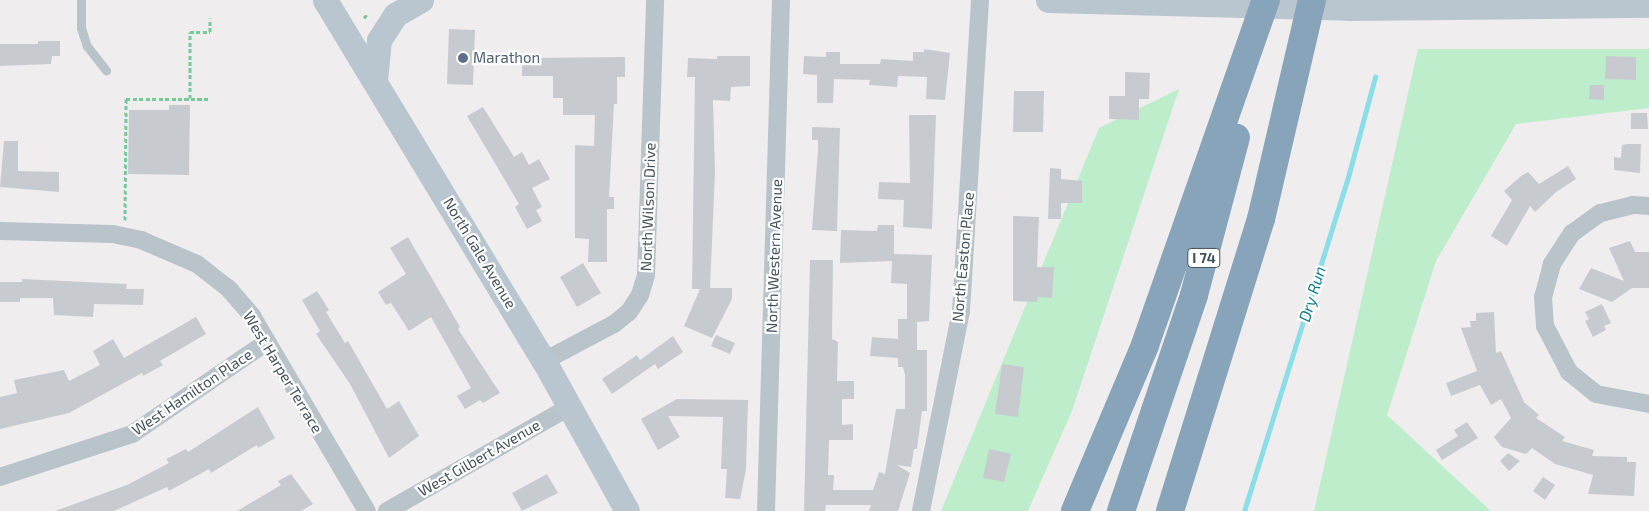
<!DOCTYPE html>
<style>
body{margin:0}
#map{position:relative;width:1649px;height:511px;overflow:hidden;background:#f0edee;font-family:"Exo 2",sans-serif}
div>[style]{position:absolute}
.green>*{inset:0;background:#bdedcb}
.stream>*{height:5px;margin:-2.5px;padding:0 2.5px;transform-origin:2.5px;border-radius:2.5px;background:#8bdde8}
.building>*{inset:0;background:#c7cbd0}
.path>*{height:3px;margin-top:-1.5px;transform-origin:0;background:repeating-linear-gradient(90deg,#76c999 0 4px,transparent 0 6.5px)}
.lane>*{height:9px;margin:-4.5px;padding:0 4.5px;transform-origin:4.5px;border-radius:4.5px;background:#b9c3ca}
.street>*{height:18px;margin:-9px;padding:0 9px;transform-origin:9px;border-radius:9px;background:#b9c3ca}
.secondary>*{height:25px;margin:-12.5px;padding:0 12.5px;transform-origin:12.5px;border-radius:12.5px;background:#b9c6cf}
.highway>*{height:28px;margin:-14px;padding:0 14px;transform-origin:14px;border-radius:14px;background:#87a4bb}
.dots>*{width:14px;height:14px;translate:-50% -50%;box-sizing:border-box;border:2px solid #fff;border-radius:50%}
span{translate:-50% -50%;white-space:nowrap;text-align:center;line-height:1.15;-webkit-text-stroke:4.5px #fff;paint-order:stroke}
.shield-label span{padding:1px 4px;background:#fff;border:1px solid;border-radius:4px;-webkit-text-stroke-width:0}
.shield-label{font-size:14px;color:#46525a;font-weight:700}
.service-label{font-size:15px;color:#4e5e75}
.left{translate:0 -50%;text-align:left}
.street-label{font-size:15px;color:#46525a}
.water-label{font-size:16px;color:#117d8c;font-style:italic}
</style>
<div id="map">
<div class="green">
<div style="clip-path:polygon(1418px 49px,1649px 49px,1649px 108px,1516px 124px,1436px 261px,1387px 415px,1491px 511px,1314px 511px)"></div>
<div style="clip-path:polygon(1179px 89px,1072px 411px,1028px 511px,941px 511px,1099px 128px)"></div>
</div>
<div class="stream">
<div style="left:1244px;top:511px;width:350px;rotate:-72.7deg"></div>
<div style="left:1348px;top:177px;width:104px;rotate:-74.9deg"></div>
</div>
<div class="building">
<div style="clip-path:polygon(449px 29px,475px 30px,473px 85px,447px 84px)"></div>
<div style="clip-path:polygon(38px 41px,60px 41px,60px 56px,52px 56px,51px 64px,0 66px,0 44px,38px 44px)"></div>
<div style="clip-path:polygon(924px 49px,950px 53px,945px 100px,926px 99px,927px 77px,898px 76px,897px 87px,869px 85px,870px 80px,834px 79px,833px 103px,817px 103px,817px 75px,803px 74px,804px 56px,826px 57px,826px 52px,840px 52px,840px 64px,880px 64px,881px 59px,913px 61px,913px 52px,924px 52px)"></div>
<div style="clip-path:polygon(717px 56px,750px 56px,750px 86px,731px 87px,730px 101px,713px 100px,715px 172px,710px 288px,732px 288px,732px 299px,712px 338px,684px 326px,700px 289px,692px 289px,695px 77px,687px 77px,688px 58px,717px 59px)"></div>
<div style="clip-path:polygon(1606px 56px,1636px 57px,1636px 80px,1605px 79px)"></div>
<div style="clip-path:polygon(625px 57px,625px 77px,617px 77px,617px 104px,614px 104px,609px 197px,614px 197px,614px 209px,607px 209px,607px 262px,588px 262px,589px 239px,575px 238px,575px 145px,594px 146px,595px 115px,563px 115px,563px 98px,553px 98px,553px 76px,522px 76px,522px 58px)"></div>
<div style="clip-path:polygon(1125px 72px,1150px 73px,1149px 99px,1139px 99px,1139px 120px,1109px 119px,1109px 96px,1125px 96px)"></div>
<div style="clip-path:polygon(1590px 85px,1604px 85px,1604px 100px,1589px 99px)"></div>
<div style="clip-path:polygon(1014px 91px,1044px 91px,1043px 132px,1013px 132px)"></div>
<div style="clip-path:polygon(169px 105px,190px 105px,189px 175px,128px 174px,129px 110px,169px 110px)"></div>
<div style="clip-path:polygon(483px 107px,514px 157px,522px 152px,529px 165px,539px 159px,550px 179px,532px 188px,542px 207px,536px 210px,542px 221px,527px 229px,515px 207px,519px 204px,467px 116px)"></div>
<div style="clip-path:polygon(1631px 113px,1647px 113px,1648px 129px,1631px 129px)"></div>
<div style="clip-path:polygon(909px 115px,936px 115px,932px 229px,903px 227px,904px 200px,878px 199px,879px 182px,910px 183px)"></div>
<div style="clip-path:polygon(812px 127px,840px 128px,837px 231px,812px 230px,818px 150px,818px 140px,812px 140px)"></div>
<div style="clip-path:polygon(4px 141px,18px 141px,18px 171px,59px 172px,59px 192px,0 187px)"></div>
<div style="clip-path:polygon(1628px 144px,1641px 144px,1640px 173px,1614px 170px,1614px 157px,1621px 158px,1622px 145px)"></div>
<div style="clip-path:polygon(1568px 166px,1576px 179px,1556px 192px,1535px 212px,1530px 206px,1507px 246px,1491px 236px,1512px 200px,1504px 191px,1521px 176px,1528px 172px,1539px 184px)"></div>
<div style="clip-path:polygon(1050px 168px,1061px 169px,1061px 179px,1082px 181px,1082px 203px,1061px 203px,1061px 219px,1048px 219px)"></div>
<div style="clip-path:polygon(1013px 216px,1039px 217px,1037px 267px,1054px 267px,1052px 298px,1038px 297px,1037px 302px,1013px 301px)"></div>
<div style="clip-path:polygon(878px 225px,894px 225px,894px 254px,932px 255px,929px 321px,917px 322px,917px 350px,927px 350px,927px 411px,922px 411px,917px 449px,914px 449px,911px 467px,897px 465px,910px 473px,898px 511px,869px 511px,871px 505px,826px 505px,825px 511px,804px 511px,810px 260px,833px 260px,832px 339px,838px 342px,837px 381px,854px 381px,854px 399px,842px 399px,842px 425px,853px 424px,853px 440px,829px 440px,828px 475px,834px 475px,833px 490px,873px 490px,879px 472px,885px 474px,896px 409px,905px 409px,905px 375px,903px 367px,898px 367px,898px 358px,870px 356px,872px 337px,898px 339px,898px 319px,907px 319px,907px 284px,891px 283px,892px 261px,840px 263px,841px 230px,877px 231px)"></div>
<div style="clip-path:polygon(408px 237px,460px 327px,458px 329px,500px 393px,483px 403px,480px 400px,465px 409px,457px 396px,471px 388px,431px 317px,409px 331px,391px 303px,386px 305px,378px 292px,406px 274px,390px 248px)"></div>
<div style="clip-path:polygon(1630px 241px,1635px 252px,1649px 252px,1649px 288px,1632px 288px,1612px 302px,1579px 289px,1591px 268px,1624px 281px,1609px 248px)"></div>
<div style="clip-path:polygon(583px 263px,601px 293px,577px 307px,560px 277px)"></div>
<div style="clip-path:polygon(22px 279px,127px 284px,126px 289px,144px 289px,143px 305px,94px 304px,93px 317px,54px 315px,53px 298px,20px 298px,20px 302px,0 302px,0 282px,22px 282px)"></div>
<div style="clip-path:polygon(317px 291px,329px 310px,326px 312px,345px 343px,348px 341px,387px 409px,399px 401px,419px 436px,389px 458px,350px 384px,316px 334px,320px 331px,302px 300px)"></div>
<div style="clip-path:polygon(1602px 304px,1611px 323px,1604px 326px,1606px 330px,1593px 337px,1585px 321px,1589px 319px,1585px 312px)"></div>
<div style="clip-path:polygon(1494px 312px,1496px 353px,1501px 351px,1524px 402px,1539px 415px,1536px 418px,1565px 437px,1562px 441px,1594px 450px,1592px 456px,1627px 457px,1627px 462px,1636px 462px,1634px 496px,1588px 494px,1593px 475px,1555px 464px,1532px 448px,1526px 454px,1502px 447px,1494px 437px,1511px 418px,1501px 399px,1491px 405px,1480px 385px,1451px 396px,1446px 383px,1477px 371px,1461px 328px,1471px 327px,1470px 321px,1476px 321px,1476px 313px)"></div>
<div style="clip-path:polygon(196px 317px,206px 334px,160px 361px,163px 365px,143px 376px,142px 373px,69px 413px,0 429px,0 397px,17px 393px,14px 380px,64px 370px,69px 381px,100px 365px,93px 351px,113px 339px,124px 358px)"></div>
<div style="clip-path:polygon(716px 335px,735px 343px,730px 354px,711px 346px)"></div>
<div style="clip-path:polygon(673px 336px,683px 352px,658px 369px,655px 364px,612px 394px,602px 379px,637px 355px,640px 360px)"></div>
<div style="clip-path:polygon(1002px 364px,1024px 367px,1018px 417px,995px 414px)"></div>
<div style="clip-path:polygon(677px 399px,748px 400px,746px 470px,740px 499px,725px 498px,727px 469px,721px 469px,723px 417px,668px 416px,680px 437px,658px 450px,641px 419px)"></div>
<div style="clip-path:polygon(258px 407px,275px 438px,258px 448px,257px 445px,211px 473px,209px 469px,169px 491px,167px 487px,114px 511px,55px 511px,127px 485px,169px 463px,166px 459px,186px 449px,188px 452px)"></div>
<div style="clip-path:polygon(1467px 422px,1478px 438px,1442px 460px,1436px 450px,1458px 436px,1454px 430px)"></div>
<div style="clip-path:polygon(989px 449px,1011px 454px,1004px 482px,983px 478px)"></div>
<div style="clip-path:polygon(1508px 453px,1520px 461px,1509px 471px,1500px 461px)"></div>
<div style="clip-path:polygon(291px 474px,313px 504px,301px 511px,237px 511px,281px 485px,278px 481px)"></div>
<div style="clip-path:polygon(547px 474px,558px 493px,522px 511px,512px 493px)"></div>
<div style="clip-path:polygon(1543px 477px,1555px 485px,1545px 500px,1533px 491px)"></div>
</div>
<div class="path">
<div style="left:364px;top:18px;width:6px;rotate:-51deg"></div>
<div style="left:190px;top:98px;width:66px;rotate:-90deg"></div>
<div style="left:190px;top:32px;width:20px"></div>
<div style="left:210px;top:32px;width:14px;rotate:-90deg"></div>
<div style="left:125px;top:220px;width:121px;rotate:-89.5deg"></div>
<div style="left:126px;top:99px;width:83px"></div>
</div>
<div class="lane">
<div style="left:81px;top:0;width:28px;rotate:90deg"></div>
<div style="left:81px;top:28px;width:19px;rotate:72deg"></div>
<div style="left:87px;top:46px;width:31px;rotate:52deg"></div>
</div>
<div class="street">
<div style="left:1649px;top:206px;width:16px;rotate:-176deg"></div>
<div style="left:1633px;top:205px;width:34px;rotate:166deg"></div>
<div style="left:1600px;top:213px;width:34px;rotate:144deg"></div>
<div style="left:1572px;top:233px;width:37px;rotate:123deg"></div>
<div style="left:1552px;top:264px;width:34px;rotate:105deg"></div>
<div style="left:1543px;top:297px;width:29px;rotate:86deg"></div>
<div style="left:1545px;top:326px;width:52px;rotate:62.4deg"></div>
<div style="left:1569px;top:372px;width:35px;rotate:39deg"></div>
<div style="left:1596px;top:394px;width:54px;rotate:10.7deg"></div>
<div style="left:0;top:231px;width:113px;rotate:1.5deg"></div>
<div style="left:113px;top:234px;width:29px;rotate:12deg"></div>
<div style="left:141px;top:240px;width:61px;rotate:23.2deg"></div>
<div style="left:197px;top:264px;width:39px;rotate:38deg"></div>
<div style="left:228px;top:288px;width:37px;rotate:49deg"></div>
<div style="left:252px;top:316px;width:226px;rotate:59.5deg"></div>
<div style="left:544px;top:361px;width:79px;rotate:-27.9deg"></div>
<div style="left:614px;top:324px;width:19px;rotate:-39deg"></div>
<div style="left:629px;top:312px;width:20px;rotate:-57deg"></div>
<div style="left:640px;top:295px;width:21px;rotate:-73deg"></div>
<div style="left:646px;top:275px;width:275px;rotate:-88.1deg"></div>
<div style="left:0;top:477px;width:139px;rotate:-18deg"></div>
<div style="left:132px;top:434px;width:163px;rotate:-34.3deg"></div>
<div style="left:387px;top:511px;width:212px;rotate:-29.7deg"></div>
<div style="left:766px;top:511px;width:511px;rotate:-88.32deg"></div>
<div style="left:921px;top:511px;width:204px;rotate:-78.7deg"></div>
<div style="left:961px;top:311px;width:312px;rotate:-86.5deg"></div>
</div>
<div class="secondary">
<div style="left:325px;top:0;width:422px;rotate:58.8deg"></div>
<div style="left:544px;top:361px;width:171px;rotate:61deg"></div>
<div style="left:1048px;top:0;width:301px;rotate:1.5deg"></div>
<div style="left:1349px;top:8px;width:300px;rotate:-0.6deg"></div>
<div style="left:375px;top:80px;width:40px;rotate:-84.3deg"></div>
<div style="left:379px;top:40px;width:30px;rotate:-57deg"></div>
<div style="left:395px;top:15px;width:30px;rotate:-30deg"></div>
</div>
<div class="highway">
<div style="left:1075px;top:511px;width:180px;rotate:-67.1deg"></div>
<div style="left:1145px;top:345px;width:366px;rotate:-70.7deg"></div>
<div style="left:1121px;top:511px;width:228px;rotate:-71.3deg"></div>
<div style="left:1194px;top:295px;width:163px;rotate:-75.1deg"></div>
<div style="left:1170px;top:511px;width:306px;rotate:-72.7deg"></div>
<div style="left:1261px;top:219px;width:225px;rotate:-76.9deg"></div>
</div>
<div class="dots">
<div style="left:463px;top:58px;background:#5c6f8a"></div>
</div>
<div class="shield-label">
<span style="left:1204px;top:258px">I 74</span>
</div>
<div class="service-label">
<span class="left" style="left:473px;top:58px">Marathon</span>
</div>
<div class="street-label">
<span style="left:648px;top:207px;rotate:-88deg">North Wilson Drive</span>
<span style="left:480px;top:253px;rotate:59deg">North Gale Avenue</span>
<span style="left:774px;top:256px;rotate:-88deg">North Western Avenue</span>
<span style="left:963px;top:257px;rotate:-85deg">North Easton Place</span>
<span style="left:283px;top:372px;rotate:59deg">West Harper Terrace</span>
<span style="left:192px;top:392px;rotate:-34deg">West Hamilton Place</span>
<span style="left:479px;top:458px;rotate:-30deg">West Gilbert Avenue</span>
</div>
<div class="water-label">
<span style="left:1312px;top:294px;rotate:-73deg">Dry Run</span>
</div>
</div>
